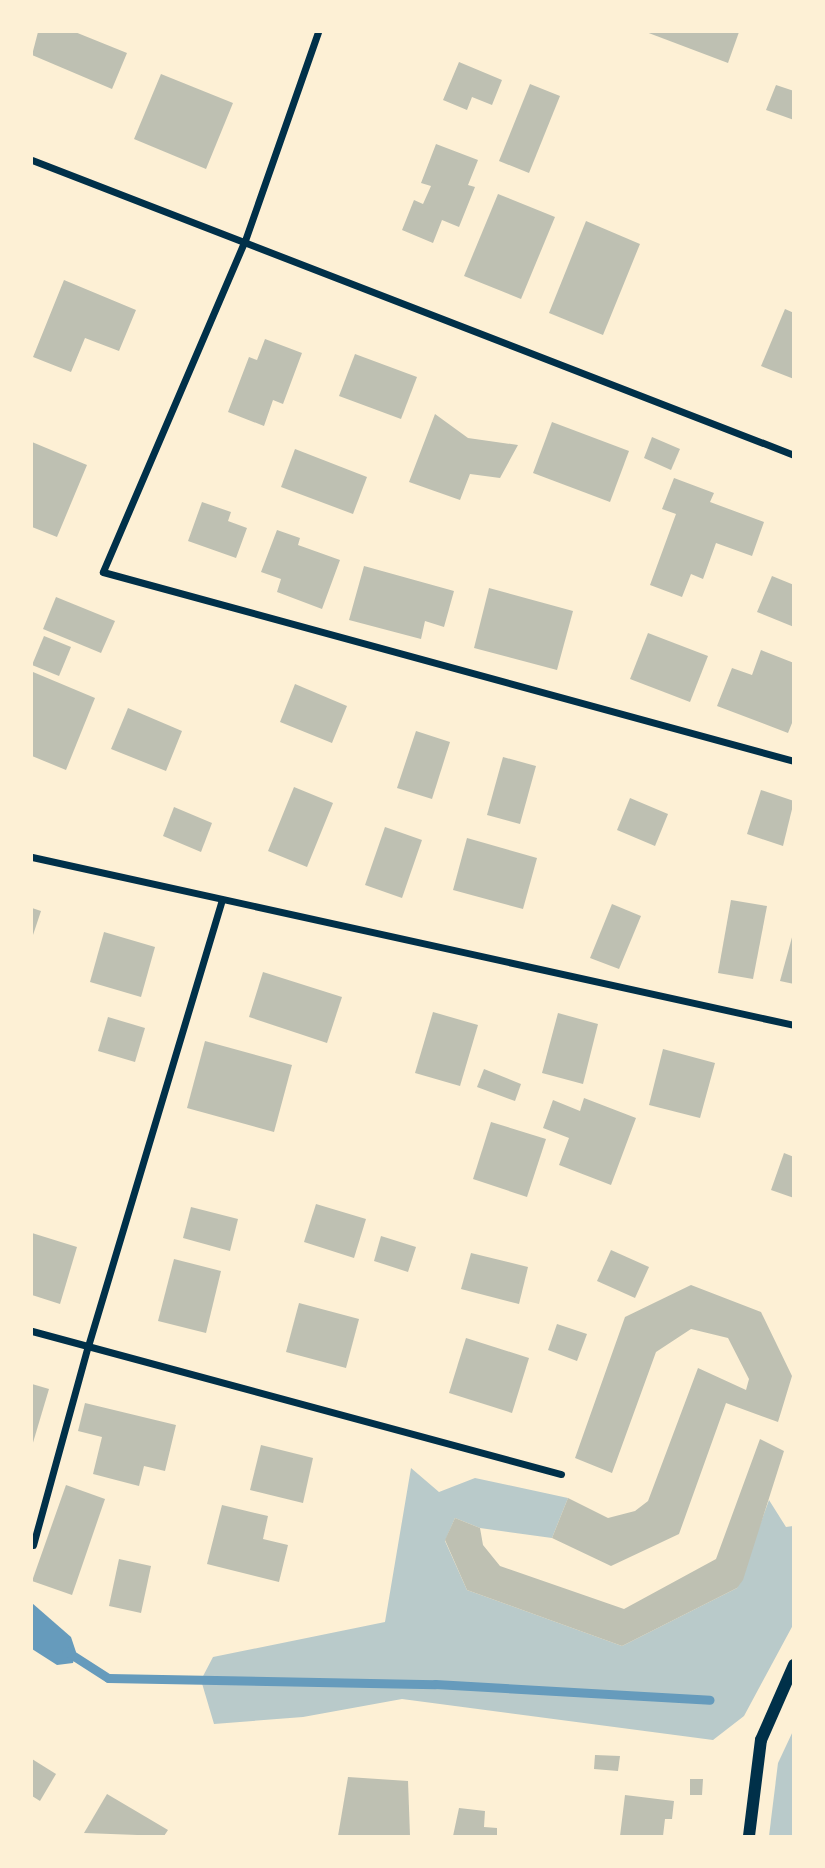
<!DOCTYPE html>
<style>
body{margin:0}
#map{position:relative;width:825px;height:1868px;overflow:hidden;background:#fdf0d5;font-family:"Space Grotesk",sans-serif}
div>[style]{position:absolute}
.green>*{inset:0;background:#b9caca}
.water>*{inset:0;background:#669bbc}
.stream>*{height:9px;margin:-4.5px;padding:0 4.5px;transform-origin:4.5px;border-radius:4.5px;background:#669bbc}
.building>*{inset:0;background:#bec0b2}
.minor>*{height:7px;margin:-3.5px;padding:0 3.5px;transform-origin:3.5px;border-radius:3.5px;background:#003049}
.tertiary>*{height:12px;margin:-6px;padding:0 6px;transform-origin:6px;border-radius:6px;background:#003049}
span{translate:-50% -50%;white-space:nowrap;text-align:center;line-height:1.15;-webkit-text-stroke:7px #fdf0d5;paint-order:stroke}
.frame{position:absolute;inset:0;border:33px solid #fdf0d5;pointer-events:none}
</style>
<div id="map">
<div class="green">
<div style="clip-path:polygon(411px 1468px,439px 1492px,475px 1478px,568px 1498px,552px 1538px,480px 1528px,455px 1518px,445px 1541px,467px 1590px,622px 1646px,737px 1588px,769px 1500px,786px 1527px,793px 1526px,793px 1625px,744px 1716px,713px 1740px,402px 1699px,303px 1717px,214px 1724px,201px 1680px,213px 1657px,385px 1622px)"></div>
<div style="clip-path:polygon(793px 1731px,793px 1836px,769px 1836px,778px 1763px)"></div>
</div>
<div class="water">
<div style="clip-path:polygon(32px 1603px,71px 1637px,76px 1652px,73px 1663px,57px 1665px,32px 1649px)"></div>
</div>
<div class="stream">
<div style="left:66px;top:1651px;width:50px;rotate:32.7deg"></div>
<div style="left:108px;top:1678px;width:327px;rotate:1.1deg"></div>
<div style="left:435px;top:1684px;width:275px;rotate:3.3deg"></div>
</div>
<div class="building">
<div style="clip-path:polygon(38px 32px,75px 32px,127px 53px,112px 89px,32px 55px)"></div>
<div style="clip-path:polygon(646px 32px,739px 32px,728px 63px)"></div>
<div style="clip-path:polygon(459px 62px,502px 80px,492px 105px,472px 97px,467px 110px,443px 100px)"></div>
<div style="clip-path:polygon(161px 74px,233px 103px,206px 169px,134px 139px)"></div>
<div style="clip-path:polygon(530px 84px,560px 96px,529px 173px,499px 161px)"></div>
<div style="clip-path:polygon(776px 85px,794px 91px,794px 120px,766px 110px)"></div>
<div style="clip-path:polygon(436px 144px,478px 160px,468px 185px,475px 187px,459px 227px,442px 220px,433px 243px,402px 230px,414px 200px,423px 204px,431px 186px,421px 183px)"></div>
<div style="clip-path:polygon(498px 194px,555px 217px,521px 299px,464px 276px)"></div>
<div style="clip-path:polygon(586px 221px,640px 244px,603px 335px,549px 313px)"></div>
<div style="clip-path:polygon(64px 280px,136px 310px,119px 351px,85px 338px,71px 372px,33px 357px)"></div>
<div style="clip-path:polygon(785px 309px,794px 313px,794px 379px,761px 366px)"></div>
<div style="clip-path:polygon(265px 339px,302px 353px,283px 404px,273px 400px,264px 426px,228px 412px,249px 357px,257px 360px)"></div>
<div style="clip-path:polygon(355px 354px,417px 377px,401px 419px,339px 396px)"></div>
<div style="clip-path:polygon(435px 414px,468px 438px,518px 445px,500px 478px,470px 474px,460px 500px,409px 482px)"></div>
<div style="clip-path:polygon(552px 422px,629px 451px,610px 502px,533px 473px)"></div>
<div style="clip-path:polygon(652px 437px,680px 449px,671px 470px,644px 458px)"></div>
<div style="clip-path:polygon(32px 442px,87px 465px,57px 537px,32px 527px)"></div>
<div style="clip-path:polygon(295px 449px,367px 477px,353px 514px,281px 487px)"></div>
<div style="clip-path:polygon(674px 478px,714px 493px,710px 502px,764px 522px,752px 556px,716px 543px,703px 579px,691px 574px,682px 597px,650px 585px,676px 514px,662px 509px)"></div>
<div style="clip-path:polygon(202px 502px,231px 512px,228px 521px,247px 528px,236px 558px,188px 541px)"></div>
<div style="clip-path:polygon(277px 530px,300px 538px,298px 545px,340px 560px,322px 609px,277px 592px,281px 579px,261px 572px)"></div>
<div style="clip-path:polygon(364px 566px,454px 591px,444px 627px,425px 621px,421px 639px,349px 620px)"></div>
<div style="clip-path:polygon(772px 576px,794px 585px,794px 627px,757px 612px)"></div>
<div style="clip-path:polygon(489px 588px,573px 611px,557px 670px,474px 648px)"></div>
<div style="clip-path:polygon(56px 597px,115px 621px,101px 653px,43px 629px)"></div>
<div style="clip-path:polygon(648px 633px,708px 656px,690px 702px,630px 679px)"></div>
<div style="clip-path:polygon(44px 636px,71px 647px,59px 676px,32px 665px)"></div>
<div style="clip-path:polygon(761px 650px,794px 663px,794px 718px,788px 733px,717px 706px,732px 668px,752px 675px)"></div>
<div style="clip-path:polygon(33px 672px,95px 698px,66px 770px,32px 756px)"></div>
<div style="clip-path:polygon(295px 684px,347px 706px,332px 743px,280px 722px)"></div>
<div style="clip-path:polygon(128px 708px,182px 731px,166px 771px,111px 749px)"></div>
<div style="clip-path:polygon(416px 731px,450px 742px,432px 799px,397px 788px)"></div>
<div style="clip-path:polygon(503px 757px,536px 766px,520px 824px,487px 815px)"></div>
<div style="clip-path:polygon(294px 787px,333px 803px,307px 867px,268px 851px)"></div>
<div style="clip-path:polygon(761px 790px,794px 801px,783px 846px,747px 834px)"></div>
<div style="clip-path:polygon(630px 798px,668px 814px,655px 846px,617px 830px)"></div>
<div style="clip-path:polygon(174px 807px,212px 823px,201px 852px,163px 836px)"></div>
<div style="clip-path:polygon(385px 827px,422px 840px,402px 898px,365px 885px)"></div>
<div style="clip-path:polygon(467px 838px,537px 858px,523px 909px,453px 890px)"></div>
<div style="clip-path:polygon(731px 900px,767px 906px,753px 979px,718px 973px)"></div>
<div style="clip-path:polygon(612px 904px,641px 916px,619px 969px,590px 958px)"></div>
<div style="clip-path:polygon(32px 908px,41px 911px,32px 938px)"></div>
<div style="clip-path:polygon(794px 930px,794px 984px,780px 981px)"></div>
<div style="clip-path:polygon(104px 932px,155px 947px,141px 997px,90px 982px)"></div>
<div style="clip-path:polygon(263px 972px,342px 997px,327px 1043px,249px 1017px)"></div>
<div style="clip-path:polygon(433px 1012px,478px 1025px,460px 1086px,415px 1073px)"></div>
<div style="clip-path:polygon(558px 1013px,598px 1024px,583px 1084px,542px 1073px)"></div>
<div style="clip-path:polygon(108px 1017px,145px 1028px,135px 1062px,98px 1051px)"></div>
<div style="clip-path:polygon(205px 1041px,292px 1065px,274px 1132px,187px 1108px)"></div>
<div style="clip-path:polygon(663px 1049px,715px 1063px,700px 1118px,649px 1105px)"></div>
<div style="clip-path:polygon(484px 1069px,521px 1084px,515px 1101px,477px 1087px)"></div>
<div style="clip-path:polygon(584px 1098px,636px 1118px,611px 1185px,559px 1165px,569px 1138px,543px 1128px,553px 1100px,580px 1111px)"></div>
<div style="clip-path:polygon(491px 1122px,546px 1139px,527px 1197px,473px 1179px)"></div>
<div style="clip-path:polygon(784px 1153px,794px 1157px,794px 1198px,771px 1190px)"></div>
<div style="clip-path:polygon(316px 1204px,366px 1219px,354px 1258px,304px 1242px)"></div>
<div style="clip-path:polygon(191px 1207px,238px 1219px,230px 1251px,183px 1238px)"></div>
<div style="clip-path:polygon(32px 1233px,77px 1247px,60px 1304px,32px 1295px)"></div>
<div style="clip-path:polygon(381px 1236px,416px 1247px,408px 1272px,374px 1261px)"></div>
<div style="clip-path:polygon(611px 1250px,649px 1267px,635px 1298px,597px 1281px)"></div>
<div style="clip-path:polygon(471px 1253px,528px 1267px,519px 1304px,461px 1289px)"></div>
<div style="clip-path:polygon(174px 1259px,221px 1271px,206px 1333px,158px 1321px)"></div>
<div style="clip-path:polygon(691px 1285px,761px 1312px,792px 1376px,778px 1422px,726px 1403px,679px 1534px,611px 1566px,552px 1538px,568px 1498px,608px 1518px,635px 1511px,648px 1501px,698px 1368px,746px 1390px,749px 1379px,728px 1338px,691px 1329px,656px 1352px,612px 1473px,575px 1458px,625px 1317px)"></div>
<div style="clip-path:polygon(299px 1303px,359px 1319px,346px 1368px,286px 1352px)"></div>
<div style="clip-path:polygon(557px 1324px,587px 1334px,577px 1361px,548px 1350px)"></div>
<div style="clip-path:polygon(466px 1338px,529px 1358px,512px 1413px,449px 1393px)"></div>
<div style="clip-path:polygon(32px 1384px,49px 1389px,32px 1446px)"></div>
<div style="clip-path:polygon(85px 1403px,176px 1425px,165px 1471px,144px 1466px,139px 1486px,93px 1474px,102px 1437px,78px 1431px)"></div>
<div style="clip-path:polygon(760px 1439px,784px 1451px,743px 1580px,737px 1588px,622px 1646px,467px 1590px,445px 1540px,455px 1518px,480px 1528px,483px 1545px,500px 1566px,624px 1609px,716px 1559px)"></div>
<div style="clip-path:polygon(261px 1445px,313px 1458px,303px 1503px,250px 1490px)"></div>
<div style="clip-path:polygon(66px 1485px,105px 1499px,72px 1595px,32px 1581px)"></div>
<div style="clip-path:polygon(222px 1505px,268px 1516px,263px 1539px,288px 1545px,279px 1582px,207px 1564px)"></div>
<div style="clip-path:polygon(119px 1559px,151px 1566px,141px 1613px,109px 1606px)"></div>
<div style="clip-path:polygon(595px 1755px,620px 1756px,618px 1771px,594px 1769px)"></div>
<div style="clip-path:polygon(32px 1759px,56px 1774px,40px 1801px,32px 1796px)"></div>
<div style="clip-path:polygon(348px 1777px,408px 1781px,410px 1836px,338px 1836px)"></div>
<div style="clip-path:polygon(690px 1779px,703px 1779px,702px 1795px,690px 1795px)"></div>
<div style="clip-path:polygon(107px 1794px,168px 1830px,164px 1836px,84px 1833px)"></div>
<div style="clip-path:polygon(625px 1795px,674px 1801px,672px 1819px,665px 1819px,663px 1836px,620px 1836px)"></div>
<div style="clip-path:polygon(459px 1808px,485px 1811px,484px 1827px,497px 1828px,497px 1836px,453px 1836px)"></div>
</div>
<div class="minor">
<div style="left:318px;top:32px;width:220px;rotate:109.3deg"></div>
<div style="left:245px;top:240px;width:361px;rotate:113.2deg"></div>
<div style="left:103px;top:572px;width:716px;rotate:15.3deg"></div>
<div style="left:32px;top:160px;width:817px;rotate:21.16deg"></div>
<div style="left:32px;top:857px;width:780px;rotate:12.43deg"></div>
<div style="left:32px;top:1331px;width:548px;rotate:15.13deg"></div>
<div style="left:33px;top:1545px;width:206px;rotate:-74.6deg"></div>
<div style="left:88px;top:1346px;width:466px;rotate:-73.3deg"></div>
</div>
<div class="tertiary">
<div style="left:749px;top:1836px;width:97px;rotate:-82.9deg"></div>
<div style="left:761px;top:1740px;width:82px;rotate:-66.3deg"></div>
</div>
<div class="frame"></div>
</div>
